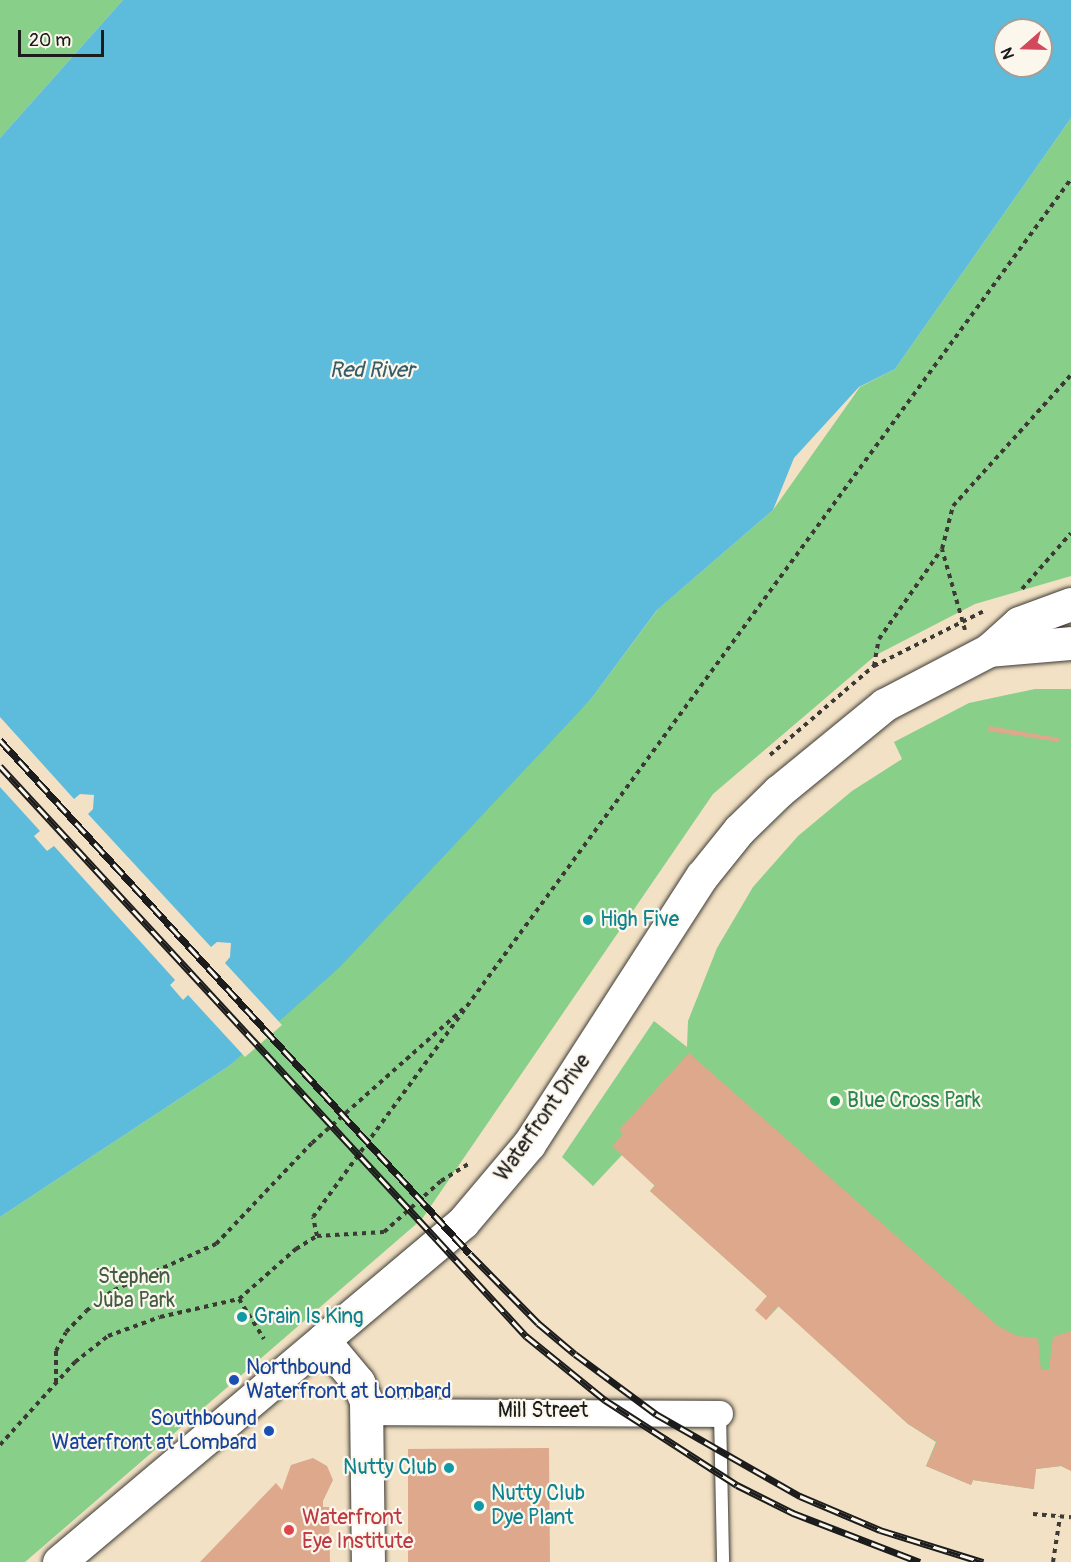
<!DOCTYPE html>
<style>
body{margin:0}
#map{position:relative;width:1071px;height:1562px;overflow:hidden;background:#f2e1c4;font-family:Pangolin,sans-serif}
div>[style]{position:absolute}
.green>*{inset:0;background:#88cf8a}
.water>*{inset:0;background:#5dbcdb}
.pier>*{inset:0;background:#f2e1c4}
.building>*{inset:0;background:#dda88c}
.path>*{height:4px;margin-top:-2px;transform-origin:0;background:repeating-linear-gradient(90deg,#3c3a35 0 4.5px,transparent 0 9px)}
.roads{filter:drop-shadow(0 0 2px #3c3a35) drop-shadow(0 0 2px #3c3a35)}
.lane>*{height:12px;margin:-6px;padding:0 6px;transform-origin:6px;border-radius:6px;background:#fff}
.street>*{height:26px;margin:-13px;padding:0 13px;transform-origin:13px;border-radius:13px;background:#fff}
.secondary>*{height:33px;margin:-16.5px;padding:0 16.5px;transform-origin:16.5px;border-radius:16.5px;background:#fff}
.rail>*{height:7px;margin-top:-3.5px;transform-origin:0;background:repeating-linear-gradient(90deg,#fbf7ec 0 14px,#1c1c1c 0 28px);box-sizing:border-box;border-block:2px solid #1c1c1c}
.dots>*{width:16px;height:16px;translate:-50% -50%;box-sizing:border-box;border:3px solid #fbf7ec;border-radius:50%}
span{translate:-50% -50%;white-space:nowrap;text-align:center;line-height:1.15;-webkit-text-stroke:4.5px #fbf7ec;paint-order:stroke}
.culture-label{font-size:21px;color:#0d838f}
.left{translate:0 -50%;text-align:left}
.right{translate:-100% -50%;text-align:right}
.leisure-label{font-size:21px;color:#27864d}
.street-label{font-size:21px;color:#1c1c1c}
.park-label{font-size:21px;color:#425b42}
.transit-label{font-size:21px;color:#164399}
.health-label{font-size:21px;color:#be3a42}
.water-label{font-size:22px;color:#365c68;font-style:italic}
.north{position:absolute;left:993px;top:18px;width:60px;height:60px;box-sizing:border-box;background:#fbf7ec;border:2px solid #a29f99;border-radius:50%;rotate:250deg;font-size:16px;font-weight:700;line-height:24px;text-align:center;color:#1c1c1c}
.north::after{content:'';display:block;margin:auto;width:21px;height:27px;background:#d1495b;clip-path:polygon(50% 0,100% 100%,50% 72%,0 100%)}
.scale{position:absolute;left:18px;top:30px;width:86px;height:27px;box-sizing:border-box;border:3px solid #1c1c1c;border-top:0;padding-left:8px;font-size:18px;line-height:21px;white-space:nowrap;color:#1c1c1c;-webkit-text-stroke:4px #fbf7ec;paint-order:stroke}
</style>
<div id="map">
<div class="green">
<div style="clip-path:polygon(0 0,123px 0,0 138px)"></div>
<div style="clip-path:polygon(1071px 118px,1071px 576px,975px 604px,876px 655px,713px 794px,422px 1219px,25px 1562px,0 1562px,0 1217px,229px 1066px,591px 699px,658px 609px,773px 510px,860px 387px,895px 369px)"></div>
<div style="clip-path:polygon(1035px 689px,1071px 689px,1071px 1470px,1061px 1466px,1036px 1469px,1033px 1489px,973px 1480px,971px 1485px,926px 1466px,936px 1442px,908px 1424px,779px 1306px,766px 1320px,767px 1296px,650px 1191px,655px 1185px,622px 1155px,593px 1186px,562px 1157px,654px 1021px,687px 1047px,688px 1021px,717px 948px,753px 887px,798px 836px,852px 791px,902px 759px,894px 742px,969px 703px)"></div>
</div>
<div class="water">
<div style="clip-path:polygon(evenodd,123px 0,1071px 0,1071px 118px,895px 369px,859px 387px,794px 458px,773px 510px,657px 610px,591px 699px,340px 967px,229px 1066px,0 1217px,0 138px,123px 0,1005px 30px,1041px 30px,1041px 66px,1005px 66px,1005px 30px)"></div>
</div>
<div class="pier">
<div style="clip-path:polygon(0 717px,74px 799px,80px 794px,94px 795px,93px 809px,88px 814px,211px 947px,217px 942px,231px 943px,230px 957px,225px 963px,282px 1025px,245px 1057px,188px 995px,183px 1000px,170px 985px,175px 980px,54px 846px,47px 851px,34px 836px,40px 831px,0 787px)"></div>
</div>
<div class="building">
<div style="clip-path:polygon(989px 726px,1059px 738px,1059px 742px,988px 731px)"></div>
<div style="clip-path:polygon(689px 1053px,998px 1326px,1017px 1336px,1038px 1338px,1041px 1370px,1049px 1369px,1053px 1337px,1071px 1331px,1071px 1471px,1061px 1466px,1036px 1469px,1034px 1489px,973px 1480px,971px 1485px,926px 1466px,937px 1442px,908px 1424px,778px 1306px,766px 1320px,755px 1310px,767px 1296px,650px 1191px,655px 1186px,612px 1146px,623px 1134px,619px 1130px)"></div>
<div style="clip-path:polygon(549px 1448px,550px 1562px,408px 1562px,408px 1449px)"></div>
<div style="clip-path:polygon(313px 1458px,327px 1466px,333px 1480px,323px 1501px,323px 1507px,329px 1507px,330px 1562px,200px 1562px,276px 1483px,282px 1490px,291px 1465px)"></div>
</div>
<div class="path">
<div style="left:1022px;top:589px;width:74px;rotate:-48.8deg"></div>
<div style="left:965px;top:630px;width:84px;rotate:-105.9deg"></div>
<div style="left:942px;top:549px;width:44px;rotate:-75.7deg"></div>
<div style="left:953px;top:506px;width:176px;rotate:-48deg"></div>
<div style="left:874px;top:666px;width:27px;rotate:-80deg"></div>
<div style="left:879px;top:639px;width:108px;rotate:-55.1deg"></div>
<div style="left:770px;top:755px;width:137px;rotate:-40.6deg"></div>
<div style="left:874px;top:666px;width:123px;rotate:-26.6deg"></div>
<div style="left:317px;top:1236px;width:19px;rotate:-102deg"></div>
<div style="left:313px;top:1217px;width:1285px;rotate:-53.86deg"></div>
<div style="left:239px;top:1299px;width:47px;rotate:58deg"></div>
<div style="left:56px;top:1383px;width:32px;rotate:-90deg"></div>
<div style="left:56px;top:1351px;width:21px;rotate:-62deg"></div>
<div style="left:66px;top:1332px;width:29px;rotate:-46deg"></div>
<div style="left:86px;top:1311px;width:35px;rotate:-37deg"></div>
<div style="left:114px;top:1290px;width:112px;rotate:-24.3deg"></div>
<div style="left:216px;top:1244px;width:139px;rotate:-46.5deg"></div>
<div style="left:312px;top:1143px;width:203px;rotate:-41.6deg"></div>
<div style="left:0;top:1445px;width:112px;rotate:-47.9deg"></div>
<div style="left:75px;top:1362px;width:42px;rotate:-38.2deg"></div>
<div style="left:108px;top:1336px;width:55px;rotate:-20.1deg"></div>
<div style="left:160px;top:1317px;width:81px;rotate:-12.8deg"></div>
<div style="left:239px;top:1299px;width:76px;rotate:-41.3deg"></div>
<div style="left:296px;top:1249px;width:25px;rotate:-32deg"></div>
<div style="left:317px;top:1236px;width:67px;rotate:-3.4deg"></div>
<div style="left:384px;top:1232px;width:76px;rotate:-41.8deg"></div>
<div style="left:441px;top:1181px;width:34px;rotate:-32deg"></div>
<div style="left:1033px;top:1514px;width:38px;rotate:5deg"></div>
<div style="left:1053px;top:1562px;width:46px;rotate:-81.2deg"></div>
</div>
<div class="roads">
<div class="lane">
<div style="left:720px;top:1414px;width:148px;rotate:88.8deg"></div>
</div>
<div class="street">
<div style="left:367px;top:1412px;width:353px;rotate:0.3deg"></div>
</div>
<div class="secondary">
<div style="left:989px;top:650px;width:82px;rotate:-4.9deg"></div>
<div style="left:323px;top:1340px;width:55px;rotate:50.2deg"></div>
<div style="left:358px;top:1382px;width:21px;rotate:67deg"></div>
<div style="left:366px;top:1401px;width:161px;rotate:89.3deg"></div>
<div style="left:59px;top:1562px;width:528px;rotate:-40.08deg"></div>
<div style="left:463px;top:1222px;width:102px;rotate:-49.8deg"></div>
<div style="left:529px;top:1144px;width:319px;rotate:-57.2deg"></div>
<div style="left:702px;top:876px;width:59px;rotate:-51.2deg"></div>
<div style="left:739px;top:830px;width:56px;rotate:-44.3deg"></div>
<div style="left:779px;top:791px;width:136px;rotate:-39.3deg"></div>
<div style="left:884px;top:705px;width:119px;rotate:-27.6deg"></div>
<div style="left:989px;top:650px;width:40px;rotate:-42deg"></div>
<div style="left:1019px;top:623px;width:55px;rotate:-20.1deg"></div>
</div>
</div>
<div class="rail">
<div style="left:0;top:740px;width:696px;rotate:47.56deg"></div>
<div style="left:470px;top:1254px;width:97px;rotate:45.4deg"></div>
<div style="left:538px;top:1323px;width:48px;rotate:40deg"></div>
<div style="left:575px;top:1354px;width:101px;rotate:36.5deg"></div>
<div style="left:656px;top:1414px;width:166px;rotate:29.7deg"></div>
<div style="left:800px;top:1496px;width:87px;rotate:23deg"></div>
<div style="left:880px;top:1530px;width:108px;rotate:17.3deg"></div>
<div style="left:0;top:766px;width:776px;rotate:47.3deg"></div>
<div style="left:526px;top:1336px;width:102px;rotate:39deg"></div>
<div style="left:605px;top:1400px;width:157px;rotate:32.8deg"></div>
<div style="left:737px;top:1485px;width:63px;rotate:26.6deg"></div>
<div style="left:793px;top:1513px;width:136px;rotate:21.1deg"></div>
</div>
<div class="dots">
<div style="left:588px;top:920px;background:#0f9aa8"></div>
<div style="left:835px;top:1101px;background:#2e9e5b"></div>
<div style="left:242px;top:1317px;background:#0f9aa8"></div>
<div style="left:234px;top:1380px;background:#1a4fb4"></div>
<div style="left:269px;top:1431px;background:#1a4fb4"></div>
<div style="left:449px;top:1468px;background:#0f9aa8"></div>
<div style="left:479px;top:1506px;background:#0f9aa8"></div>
<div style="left:289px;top:1530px;background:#e0444e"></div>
</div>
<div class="culture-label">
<span class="left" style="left:600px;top:920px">High Five</span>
<span class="left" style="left:254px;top:1317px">Grain Is King</span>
<span class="right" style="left:437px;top:1468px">Nutty Club</span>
<span class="left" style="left:491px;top:1506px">Nutty Club<br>Dye Plant</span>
</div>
<div class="leisure-label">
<span class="left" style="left:847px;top:1101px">Blue Cross Park</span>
</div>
<div class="street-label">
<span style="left:543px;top:1118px;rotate:-55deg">Waterfront Drive</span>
<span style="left:543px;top:1411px">Mill Street</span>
</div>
<div class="park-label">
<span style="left:134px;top:1289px">Stephen<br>Juba Park</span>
</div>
<div class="transit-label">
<span class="left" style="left:246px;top:1380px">Northbound<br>Waterfront at Lombard</span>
<span class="right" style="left:257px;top:1431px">Southbound<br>Waterfront at Lombard</span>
</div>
<div class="health-label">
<span class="left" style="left:302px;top:1530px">Waterfront<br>Eye Institute</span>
</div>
<div class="water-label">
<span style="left:372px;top:371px">Red River</span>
</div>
<div class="north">N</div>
<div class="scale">20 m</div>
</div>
